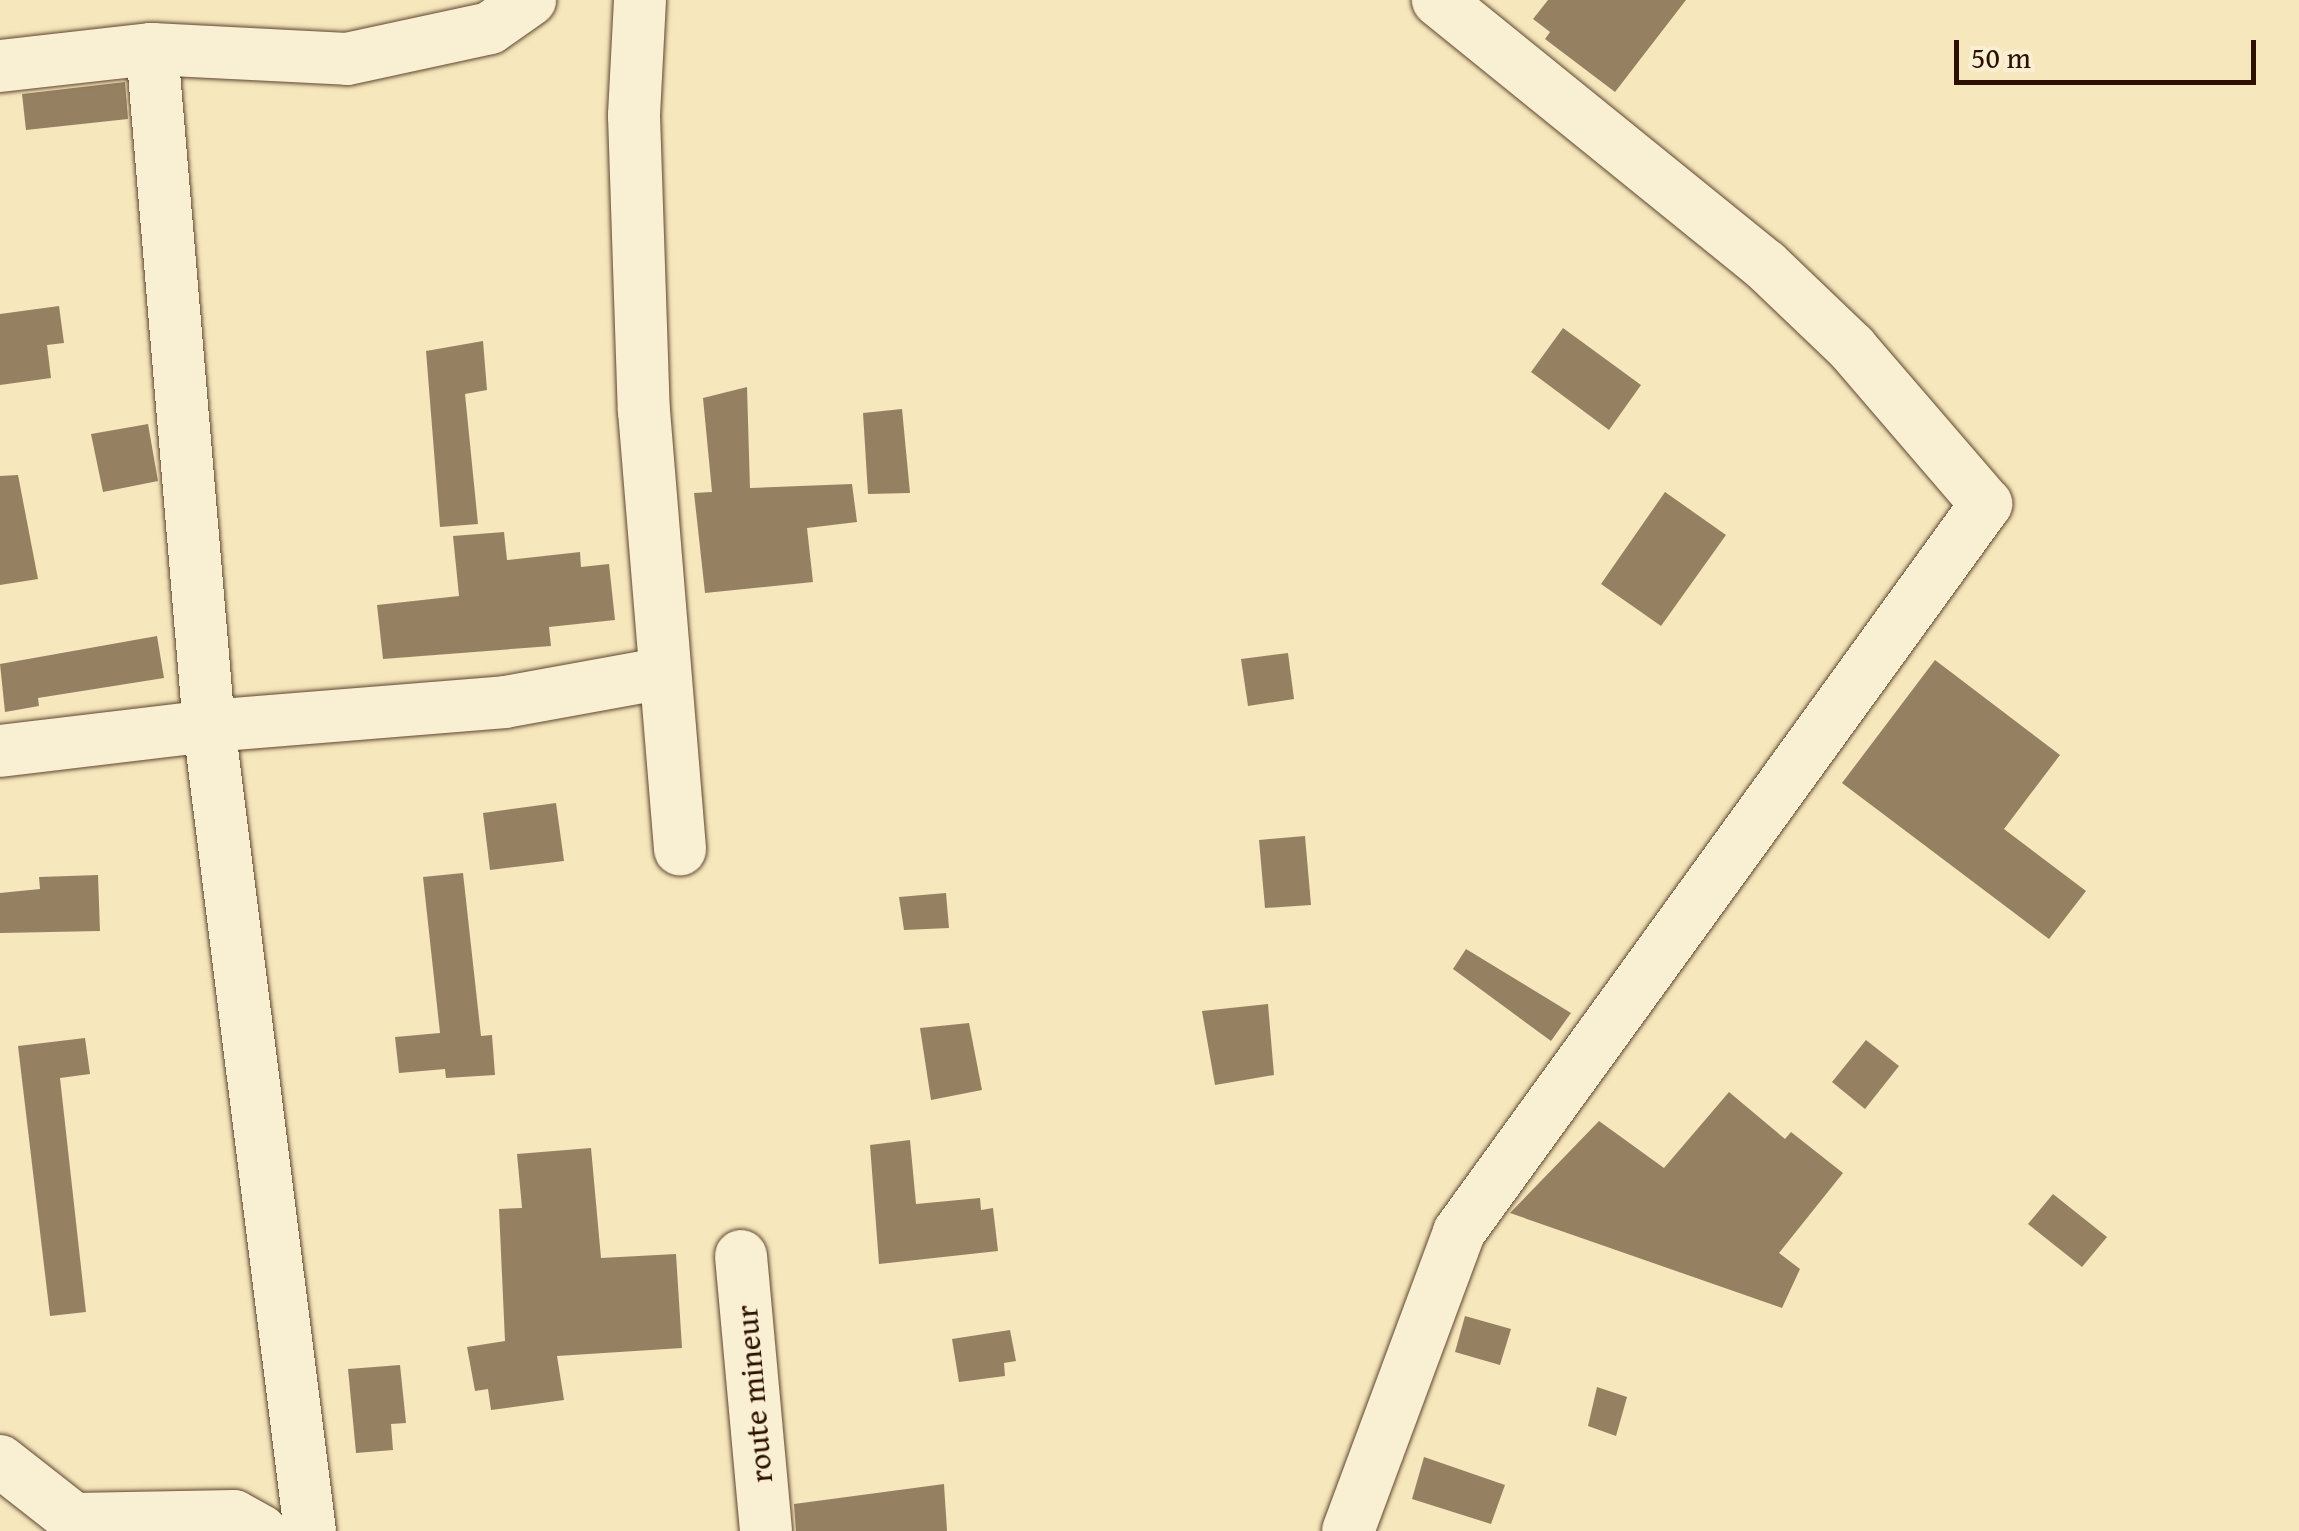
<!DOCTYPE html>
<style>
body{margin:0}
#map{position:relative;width:2299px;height:1531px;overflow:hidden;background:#f6e7bc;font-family:"Gentium Book Plus",serif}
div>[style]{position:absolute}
.building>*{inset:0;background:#968062}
.roads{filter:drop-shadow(0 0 2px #5f462f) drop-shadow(0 0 2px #5f462f)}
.minor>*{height:52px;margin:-26px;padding:0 26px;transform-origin:26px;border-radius:26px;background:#f9efd3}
span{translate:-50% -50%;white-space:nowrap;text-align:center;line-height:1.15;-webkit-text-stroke:8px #f9efd3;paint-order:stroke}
.street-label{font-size:32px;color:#2d1100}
.scale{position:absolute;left:1954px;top:40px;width:302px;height:45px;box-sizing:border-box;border:5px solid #2d1100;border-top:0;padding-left:12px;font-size:30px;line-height:35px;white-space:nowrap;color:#2d1100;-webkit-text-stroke:8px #f9efd3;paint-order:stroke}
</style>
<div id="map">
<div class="building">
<div style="clip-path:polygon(1548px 0,1686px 0,1615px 92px,1545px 39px,1550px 32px,1533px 19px)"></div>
<div style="clip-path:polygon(125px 82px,128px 119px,26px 130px,22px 94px)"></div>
<div style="clip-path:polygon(59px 306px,64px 343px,47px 345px,51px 378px,0 385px,0 314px)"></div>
<div style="clip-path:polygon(1563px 328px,1641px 385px,1609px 430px,1531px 372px)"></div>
<div style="clip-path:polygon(483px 341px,487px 390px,465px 394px,478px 524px,440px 527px,426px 351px)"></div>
<div style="clip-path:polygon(747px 387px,750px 488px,852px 484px,857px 522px,807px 528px,813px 582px,705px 593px,694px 493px,712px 492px,703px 398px)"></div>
<div style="clip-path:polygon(902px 409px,910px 493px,868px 494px,863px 413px)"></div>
<div style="clip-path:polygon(148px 424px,158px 481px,103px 492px,91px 434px)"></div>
<div style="clip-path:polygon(18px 475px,38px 579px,0 585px,0 476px)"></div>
<div style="clip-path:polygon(1665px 492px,1726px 535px,1661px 626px,1601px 584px)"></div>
<div style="clip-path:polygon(504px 532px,507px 560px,580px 552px,581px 567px,609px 564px,615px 620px,549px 627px,551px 646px,383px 659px,377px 605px,459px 596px,453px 536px)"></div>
<div style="clip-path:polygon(157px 636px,164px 678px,38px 698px,39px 706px,5px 712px,0 664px)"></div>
<div style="clip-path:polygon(1288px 653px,1294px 699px,1248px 706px,1241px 659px)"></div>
<div style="clip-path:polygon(1935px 660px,2060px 755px,2004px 829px,2086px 891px,2049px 939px,1842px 783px)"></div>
<div style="clip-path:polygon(556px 803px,564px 861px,490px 870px,483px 813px)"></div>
<div style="clip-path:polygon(1305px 836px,1311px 905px,1265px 908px,1259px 840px)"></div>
<div style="clip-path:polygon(463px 873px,481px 1036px,492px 1035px,495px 1075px,446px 1078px,445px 1069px,399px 1073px,395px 1037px,440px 1033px,423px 877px)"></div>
<div style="clip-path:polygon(98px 875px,100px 931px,0 933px,0 893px,40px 889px,39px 877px)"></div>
<div style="clip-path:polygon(946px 893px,949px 928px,904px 930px,899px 897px)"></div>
<div style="clip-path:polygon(1466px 949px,1571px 1013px,1551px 1041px,1453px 969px)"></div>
<div style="clip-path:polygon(1268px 1004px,1274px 1075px,1215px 1085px,1202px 1011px)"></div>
<div style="clip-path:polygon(969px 1023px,982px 1090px,931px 1100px,920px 1028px)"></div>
<div style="clip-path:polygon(85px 1038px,90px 1074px,60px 1078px,86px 1312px,50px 1316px,18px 1046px)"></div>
<div style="clip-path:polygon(1866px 1040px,1899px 1066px,1865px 1109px,1832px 1082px)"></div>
<div style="clip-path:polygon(1729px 1092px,1785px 1139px,1791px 1132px,1843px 1173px,1779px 1253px,1800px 1269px,1782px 1308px,1510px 1213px,1599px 1121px,1664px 1168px)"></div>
<div style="clip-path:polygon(910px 1140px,916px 1204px,980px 1198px,981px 1210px,993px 1208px,998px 1251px,879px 1264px,870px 1145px)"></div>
<div style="clip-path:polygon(591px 1148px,601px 1258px,676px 1254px,682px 1348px,557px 1356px,564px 1400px,491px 1410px,488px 1389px,475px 1391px,467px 1347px,505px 1341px,499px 1209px,522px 1208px,517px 1154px)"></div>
<div style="clip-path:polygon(2053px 1194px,2107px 1237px,2082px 1267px,2028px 1224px)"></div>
<div style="clip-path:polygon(1465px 1316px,1511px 1329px,1500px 1365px,1455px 1352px)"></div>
<div style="clip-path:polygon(1010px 1330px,1016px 1361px,1004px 1363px,1005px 1376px,959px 1382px,952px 1339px)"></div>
<div style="clip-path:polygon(400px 1365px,406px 1423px,391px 1424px,393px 1450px,356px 1453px,348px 1369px)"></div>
<div style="clip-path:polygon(1597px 1387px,1627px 1397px,1616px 1436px,1588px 1426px)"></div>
<div style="clip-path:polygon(1424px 1457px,1505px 1485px,1491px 1524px,1412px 1499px)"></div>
<div style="clip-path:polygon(944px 1484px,947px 1531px,796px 1531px,794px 1504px)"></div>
</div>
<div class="roads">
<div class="minor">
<div style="left:640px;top:0;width:116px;rotate:93deg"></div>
<div style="left:634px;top:116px;width:295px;rotate:88.1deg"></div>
<div style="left:644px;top:411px;width:440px;rotate:85.3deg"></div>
<div style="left:152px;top:49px;width:679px;rotate:85.19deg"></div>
<div style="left:209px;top:726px;width:297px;rotate:-4.6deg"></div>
<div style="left:505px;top:702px;width:162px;rotate:-10.3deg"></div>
<div style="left:0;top:66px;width:153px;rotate:-6.4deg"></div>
<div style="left:152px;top:49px;width:195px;rotate:2.9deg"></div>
<div style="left:347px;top:59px;width:146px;rotate:-12.2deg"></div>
<div style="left:490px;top:28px;width:49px;rotate:-35deg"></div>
<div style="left:0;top:751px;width:210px;rotate:-6.8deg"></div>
<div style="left:209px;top:726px;width:811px;rotate:82.85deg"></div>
<div style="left:741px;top:1256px;width:276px;rotate:84.8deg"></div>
<div style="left:0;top:1461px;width:94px;rotate:38.1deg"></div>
<div style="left:74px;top:1519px;width:160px;rotate:-1.1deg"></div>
<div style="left:234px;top:1516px;width:31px;rotate:29deg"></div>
<div style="left:1348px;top:1531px;width:319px;rotate:-69.6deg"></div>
<div style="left:1459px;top:1232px;width:899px;rotate:-54.1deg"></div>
<div style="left:1986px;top:504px;width:206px;rotate:-130.7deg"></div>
<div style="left:1852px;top:348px;width:120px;rotate:-136.3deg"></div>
<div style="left:1765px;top:265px;width:421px;rotate:-141deg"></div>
</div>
</div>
<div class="street-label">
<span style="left:754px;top:1394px;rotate:-95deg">route mineur</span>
</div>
<div class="scale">50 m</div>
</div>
